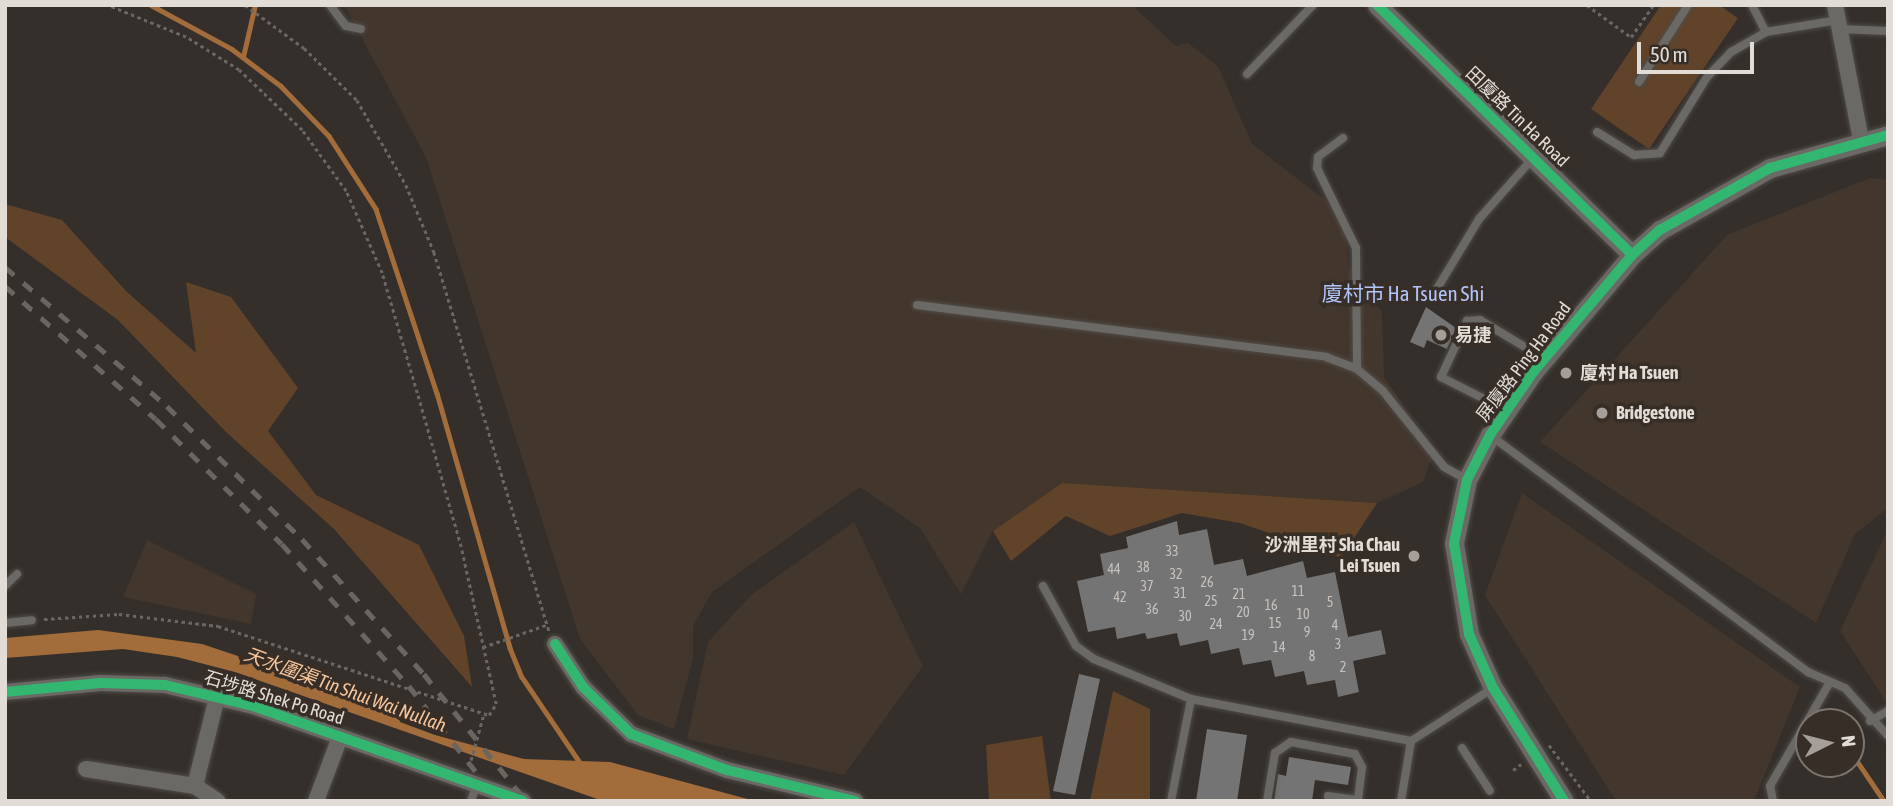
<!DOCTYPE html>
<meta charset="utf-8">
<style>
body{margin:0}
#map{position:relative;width:1893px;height:806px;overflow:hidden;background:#342f2a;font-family:"Asap Condensed","Noto Sans SC",sans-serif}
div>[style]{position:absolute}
.built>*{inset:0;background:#43362c}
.green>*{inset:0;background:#614329}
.water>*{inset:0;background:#a36c3b}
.stream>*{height:4.5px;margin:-2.25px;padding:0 2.25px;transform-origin:2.25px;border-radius:2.25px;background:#a36c3b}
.building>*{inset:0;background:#757474}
.path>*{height:2.5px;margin-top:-1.25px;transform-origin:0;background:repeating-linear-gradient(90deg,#696664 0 3.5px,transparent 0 7px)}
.roads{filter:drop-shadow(0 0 2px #4f4b47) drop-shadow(0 0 2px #4f4b47)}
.service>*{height:8px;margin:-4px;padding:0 4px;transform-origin:4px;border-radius:4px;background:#6b6966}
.minor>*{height:16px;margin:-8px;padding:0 8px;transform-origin:8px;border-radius:8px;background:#6b6966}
.tertiary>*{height:19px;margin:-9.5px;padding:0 9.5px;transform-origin:9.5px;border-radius:9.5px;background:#6b6966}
.rail>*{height:4.5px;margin-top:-2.25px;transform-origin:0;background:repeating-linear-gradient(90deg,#696561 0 12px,transparent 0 24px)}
.cycleway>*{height:10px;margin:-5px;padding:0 5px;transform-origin:5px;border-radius:5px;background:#33b770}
.dots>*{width:19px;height:19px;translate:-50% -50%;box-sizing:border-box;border:4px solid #372e27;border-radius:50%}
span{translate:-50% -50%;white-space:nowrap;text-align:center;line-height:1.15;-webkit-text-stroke:7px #372e27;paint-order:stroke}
.number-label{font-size:14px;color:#c7c2be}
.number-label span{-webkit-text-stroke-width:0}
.street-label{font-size:18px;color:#e2dcd7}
.poi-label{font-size:18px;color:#e2dcd7;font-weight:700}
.left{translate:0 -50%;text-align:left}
.right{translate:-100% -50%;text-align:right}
.water-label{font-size:19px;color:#f7c49b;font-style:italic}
.quarter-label{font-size:21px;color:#b2c3fa}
.frame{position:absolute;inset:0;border:7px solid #e2dcd7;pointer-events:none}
.north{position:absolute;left:1795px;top:708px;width:70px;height:70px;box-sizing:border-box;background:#372e27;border:2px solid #7b746d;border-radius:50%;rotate:84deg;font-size:19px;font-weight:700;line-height:28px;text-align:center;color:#e2dcd7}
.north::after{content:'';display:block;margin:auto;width:24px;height:32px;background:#a59f9a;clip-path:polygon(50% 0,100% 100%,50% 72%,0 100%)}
.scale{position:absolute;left:1637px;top:42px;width:117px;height:32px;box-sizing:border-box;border:4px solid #e2dcd7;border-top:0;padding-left:9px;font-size:21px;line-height:24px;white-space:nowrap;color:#e2dcd7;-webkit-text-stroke:5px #372e27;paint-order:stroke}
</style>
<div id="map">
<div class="built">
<div style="clip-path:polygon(344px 5px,1132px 5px,1176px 46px,1188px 43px,1218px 66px,1252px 144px,1345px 215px,1348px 266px,1382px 312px,1384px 376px,1434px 452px,1423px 482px,1377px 503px,1062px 483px,993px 531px,961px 594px,920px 528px,860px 487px,712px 592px,693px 626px,693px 658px,674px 729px,638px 715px,580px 639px,426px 157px)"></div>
<div style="clip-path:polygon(1870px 178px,1888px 180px,1888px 508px,1855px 534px,1816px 623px,1540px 442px,1727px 235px)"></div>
<div style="clip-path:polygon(1522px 493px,1800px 687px,1754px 801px,1616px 801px,1485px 595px)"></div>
<div style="clip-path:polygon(854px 522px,923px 666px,844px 775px,687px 739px,708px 642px,752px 594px)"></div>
<div style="clip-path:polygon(1888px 529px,1888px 705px,1840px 631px)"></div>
<div style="clip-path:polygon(147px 540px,256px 594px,251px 624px,123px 597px)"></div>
</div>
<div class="green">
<div style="clip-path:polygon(1661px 5px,1719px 5px,1738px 18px,1649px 149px,1591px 109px)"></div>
<div style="clip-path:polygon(5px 204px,62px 220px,127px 292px,196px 353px,186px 282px,231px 297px,298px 388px,268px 431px,316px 495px,419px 545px,464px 636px,472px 687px,334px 529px,226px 432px,118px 320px,5px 237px)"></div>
<div style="clip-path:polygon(1062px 483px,1377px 503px,1341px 558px,1240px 523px,1182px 513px,1110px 536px,1066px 516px,1011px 561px,993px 531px)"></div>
<div style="clip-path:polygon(1113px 691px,1150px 709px,1150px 801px,1090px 801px)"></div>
<div style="clip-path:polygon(1042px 736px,1051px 801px,989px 801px,986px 745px)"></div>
</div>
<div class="water">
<div style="clip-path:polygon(98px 630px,202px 644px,396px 709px,400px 722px,435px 735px,524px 759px,610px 762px,755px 801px,603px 801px,235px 672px,177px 657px,123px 649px,5px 658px,5px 638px)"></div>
</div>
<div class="stream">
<div style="left:151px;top:5px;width:92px;rotate:28.5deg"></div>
<div style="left:232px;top:49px;width:61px;rotate:37.1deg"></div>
<div style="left:281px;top:86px;width:69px;rotate:46.2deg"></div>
<div style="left:329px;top:136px;width:87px;rotate:57.2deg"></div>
<div style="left:376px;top:209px;width:194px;rotate:71.7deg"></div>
<div style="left:437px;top:393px;width:265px;rotate:74deg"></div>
<div style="left:510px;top:648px;width:31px;rotate:68deg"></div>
<div style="left:522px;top:677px;width:105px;rotate:55.9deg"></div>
<div style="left:243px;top:57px;width:53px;rotate:-77deg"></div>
<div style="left:1851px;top:752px;width:59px;rotate:56deg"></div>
</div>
<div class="building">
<div style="clip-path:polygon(1426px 307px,1456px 328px,1447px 349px,1427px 340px,1424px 348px,1410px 342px)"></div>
<div style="clip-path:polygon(1177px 521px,1179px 535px,1207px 529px,1214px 565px,1243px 559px,1247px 576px,1303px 561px,1307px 578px,1335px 572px,1348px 637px,1381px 630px,1386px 654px,1353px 661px,1359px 692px,1338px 697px,1335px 680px,1307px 685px,1304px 671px,1275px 677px,1271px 660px,1243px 665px,1239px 648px,1211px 654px,1208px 640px,1180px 646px,1177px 633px,1147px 639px,1145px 633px,1117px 639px,1115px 627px,1088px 632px,1077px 581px,1104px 575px,1100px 554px,1128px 548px,1126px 537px)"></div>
<div style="clip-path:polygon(1079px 674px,1100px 679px,1075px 795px,1053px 791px)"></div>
<div style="clip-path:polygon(1207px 729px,1247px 735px,1237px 801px,1196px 801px)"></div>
<div style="clip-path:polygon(1289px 757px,1351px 767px,1348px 785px,1315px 780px,1312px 801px,1274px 801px,1278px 774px,1286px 776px)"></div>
</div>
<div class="path">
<div style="left:245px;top:5px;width:73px;rotate:36.1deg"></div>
<div style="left:304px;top:48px;width:74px;rotate:44.5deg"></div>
<div style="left:357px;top:100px;width:98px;rotate:60deg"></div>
<div style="left:406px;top:185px;width:73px;rotate:67.3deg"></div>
<div style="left:434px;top:252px;width:396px;rotate:73.1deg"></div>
<div style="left:1587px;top:5px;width:54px;rotate:36deg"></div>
<div style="left:1631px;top:37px;width:39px;rotate:-55deg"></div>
<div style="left:44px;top:619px;width:75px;rotate:-3.8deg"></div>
<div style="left:119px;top:614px;width:100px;rotate:6.9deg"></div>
<div style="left:218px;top:626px;width:285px;rotate:18.2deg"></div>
<div style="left:489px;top:715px;width:13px;rotate:-58deg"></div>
<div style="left:496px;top:704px;width:161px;rotate:-102.6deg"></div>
<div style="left:461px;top:547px;width:160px;rotate:-105.9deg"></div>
<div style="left:417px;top:393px;width:125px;rotate:-106.3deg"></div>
<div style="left:382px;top:273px;width:90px;rotate:-113.7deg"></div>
<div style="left:346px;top:191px;width:75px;rotate:-125.8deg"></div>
<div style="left:302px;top:130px;width:87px;rotate:-136.4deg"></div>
<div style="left:239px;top:70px;width:62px;rotate:-148.1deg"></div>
<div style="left:186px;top:37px;width:85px;rotate:-157.9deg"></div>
<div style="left:483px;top:647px;width:67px;rotate:-19.2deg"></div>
<div style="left:1549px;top:745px;width:70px;rotate:53.1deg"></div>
<div style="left:469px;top:767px;width:56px;rotate:-74.5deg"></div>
<div style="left:1513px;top:770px;width:10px;rotate:-37deg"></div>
</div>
<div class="roads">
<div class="service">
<div style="left:330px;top:5px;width:26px;rotate:53deg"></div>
<div style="left:346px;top:26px;width:15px;rotate:11deg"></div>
<div style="left:1752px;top:5px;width:30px;rotate:63deg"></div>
<div style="left:1840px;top:29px;width:48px;rotate:2.4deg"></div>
<div style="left:1247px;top:74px;width:95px;rotate:-46.3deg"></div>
<div style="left:1639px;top:82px;width:91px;rotate:-57.5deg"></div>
<div style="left:1597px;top:132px;width:44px;rotate:31.9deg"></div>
<div style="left:1634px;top:155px;width:26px;rotate:-4deg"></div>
<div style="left:1660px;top:153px;width:89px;rotate:-58.3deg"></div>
<div style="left:1707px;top:77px;width:35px;rotate:-46deg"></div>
<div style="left:1731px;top:52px;width:40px;rotate:-29.7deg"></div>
<div style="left:1766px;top:32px;width:73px;rotate:-9.5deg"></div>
<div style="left:1343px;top:138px;width:31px;rotate:143deg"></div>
<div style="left:1318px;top:157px;width:11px;rotate:95deg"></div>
<div style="left:1317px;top:168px;width:89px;rotate:64deg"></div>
<div style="left:1356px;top:248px;width:121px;rotate:89.5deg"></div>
<div style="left:1435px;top:292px;width:85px;rotate:-58.9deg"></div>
<div style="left:1479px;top:219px;width:80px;rotate:-48.5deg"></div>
<div style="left:917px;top:305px;width:412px;rotate:7.2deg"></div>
<div style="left:1326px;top:357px;width:33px;rotate:21deg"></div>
<div style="left:1357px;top:369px;width:34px;rotate:40deg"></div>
<div style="left:1383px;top:391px;width:97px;rotate:51.2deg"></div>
<div style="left:1444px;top:467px;width:26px;rotate:29deg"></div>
<div style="left:1506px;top:410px;width:73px;rotate:-153.1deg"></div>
<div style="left:1441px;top:377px;width:62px;rotate:-65.1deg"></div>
<div style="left:1467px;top:321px;width:13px;rotate:-4deg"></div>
<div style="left:1480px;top:320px;width:76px;rotate:31deg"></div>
<div style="left:1490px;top:435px;width:397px;rotate:36.7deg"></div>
<div style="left:1808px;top:672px;width:40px;rotate:23.4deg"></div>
<div style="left:1845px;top:688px;width:64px;rotate:48.1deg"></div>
<div style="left:5px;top:586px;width:17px;rotate:-45deg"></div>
<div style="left:1043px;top:586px;width:68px;rotate:61.2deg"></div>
<div style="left:1076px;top:646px;width:22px;rotate:36deg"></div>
<div style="left:1094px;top:659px;width:105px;rotate:22.4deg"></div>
<div style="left:1191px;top:699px;width:224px;rotate:10.8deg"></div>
<div style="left:1411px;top:741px;width:98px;rotate:-32.9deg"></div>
<div style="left:5px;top:623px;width:27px;rotate:-6deg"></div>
<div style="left:1870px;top:721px;width:21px;rotate:-29deg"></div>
<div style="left:1462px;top:748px;width:51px;rotate:56.9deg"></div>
<div style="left:1328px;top:796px;width:30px;rotate:8deg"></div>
<div style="left:471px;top:801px;width:18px;rotate:-71deg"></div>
<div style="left:1171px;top:801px;width:104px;rotate:-78.9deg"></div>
<div style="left:1267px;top:801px;width:49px;rotate:-80.5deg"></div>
<div style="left:1275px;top:753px;width:19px;rotate:-35deg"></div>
<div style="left:1291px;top:742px;width:65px;rotate:10.6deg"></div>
<div style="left:1355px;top:754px;width:15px;rotate:62deg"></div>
<div style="left:1362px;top:767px;width:34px;rotate:97deg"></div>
<div style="left:1401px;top:801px;width:61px;rotate:-80.5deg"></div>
<div style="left:1773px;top:801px;width:15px;rotate:-101deg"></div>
<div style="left:1770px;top:786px;width:120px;rotate:-60deg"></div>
</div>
<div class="minor">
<div style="left:1835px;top:5px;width:137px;rotate:79.1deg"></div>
<div style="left:555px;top:644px;width:51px;rotate:56.9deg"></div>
<div style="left:583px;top:687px;width:67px;rotate:44.4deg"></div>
<div style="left:631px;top:734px;width:103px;rotate:20.6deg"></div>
<div style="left:727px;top:770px;width:132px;rotate:13.6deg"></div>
<div style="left:5px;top:692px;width:96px;rotate:-5.4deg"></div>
<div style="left:101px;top:683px;width:64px;rotate:1.8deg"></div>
<div style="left:165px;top:685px;width:90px;rotate:13.4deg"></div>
<div style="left:253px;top:706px;width:286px;rotate:19.4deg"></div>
<div style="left:86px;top:769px;width:110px;rotate:8.9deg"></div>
<div style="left:195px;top:786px;width:27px;rotate:34deg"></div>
<div style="left:195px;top:786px;width:92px;rotate:-76.1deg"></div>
<div style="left:316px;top:801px;width:68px;rotate:-69.4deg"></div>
</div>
<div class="tertiary">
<div style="left:1377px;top:5px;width:357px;rotate:44.4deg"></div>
<div style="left:1564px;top:801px;width:133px;rotate:-122.1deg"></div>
<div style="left:1493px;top:688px;width:59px;rotate:-114deg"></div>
<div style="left:1469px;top:634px;width:92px;rotate:-99.4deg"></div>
<div style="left:1454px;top:543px;width:64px;rotate:-78.3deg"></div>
<div style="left:1467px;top:480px;width:51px;rotate:-62.9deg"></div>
<div style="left:1490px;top:435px;width:78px;rotate:-55.5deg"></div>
<div style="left:1534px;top:371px;width:152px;rotate:-49.8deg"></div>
<div style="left:1632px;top:255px;width:38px;rotate:-42deg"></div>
<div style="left:1660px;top:230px;width:126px;rotate:-29.4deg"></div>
<div style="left:1770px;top:168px;width:123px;rotate:-15.6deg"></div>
</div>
</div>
<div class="rail">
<div style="left:5px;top:267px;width:213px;rotate:40.6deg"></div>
<div style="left:167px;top:406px;width:190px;rotate:44.6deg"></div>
<div style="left:302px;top:539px;width:182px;rotate:47.9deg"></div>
<div style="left:424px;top:674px;width:163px;rotate:51.2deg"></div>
<div style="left:5px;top:286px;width:201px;rotate:41.4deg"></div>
<div style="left:156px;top:419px;width:177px;rotate:44.8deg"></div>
<div style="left:282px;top:544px;width:191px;rotate:48.2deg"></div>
<div style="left:409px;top:686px;width:146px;rotate:52deg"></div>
</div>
<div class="cycleway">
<div style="left:1377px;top:5px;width:357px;rotate:44.4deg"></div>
<div style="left:555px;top:644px;width:51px;rotate:56.9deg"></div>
<div style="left:583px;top:687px;width:67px;rotate:44.4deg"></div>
<div style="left:631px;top:734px;width:103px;rotate:20.6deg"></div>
<div style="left:727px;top:770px;width:132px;rotate:13.6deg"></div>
<div style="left:5px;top:692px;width:96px;rotate:-5.4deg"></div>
<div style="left:101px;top:683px;width:64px;rotate:1.8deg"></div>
<div style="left:165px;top:685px;width:90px;rotate:13.4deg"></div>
<div style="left:253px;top:706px;width:286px;rotate:19.4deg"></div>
<div style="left:1564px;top:801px;width:133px;rotate:-122.1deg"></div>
<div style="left:1493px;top:688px;width:59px;rotate:-114deg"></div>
<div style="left:1469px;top:634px;width:92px;rotate:-99.4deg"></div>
<div style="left:1454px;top:543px;width:64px;rotate:-78.3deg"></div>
<div style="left:1467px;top:480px;width:51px;rotate:-62.9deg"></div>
<div style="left:1490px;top:435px;width:78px;rotate:-55.5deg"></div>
<div style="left:1534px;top:371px;width:152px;rotate:-49.8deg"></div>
<div style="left:1632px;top:255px;width:38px;rotate:-42deg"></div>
<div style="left:1660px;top:230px;width:126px;rotate:-29.4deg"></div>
<div style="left:1770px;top:168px;width:123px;rotate:-15.6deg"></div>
</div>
<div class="dots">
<div style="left:1441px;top:335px;background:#a59f9a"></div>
<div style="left:1566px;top:373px;background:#a59f9a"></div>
<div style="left:1602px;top:413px;background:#a59f9a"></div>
<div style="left:1414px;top:556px;background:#a59f9a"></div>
</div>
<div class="number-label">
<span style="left:1172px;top:551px">33</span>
<span style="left:1143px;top:567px">38</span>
<span style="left:1114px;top:569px">44</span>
<span style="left:1176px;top:574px">32</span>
<span style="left:1207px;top:582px">26</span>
<span style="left:1147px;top:586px">37</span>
<span style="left:1298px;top:591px">11</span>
<span style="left:1180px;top:593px">31</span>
<span style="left:1239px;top:594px">21</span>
<span style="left:1120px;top:597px">42</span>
<span style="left:1211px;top:601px">25</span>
<span style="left:1330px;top:602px">5</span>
<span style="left:1271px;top:605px">16</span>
<span style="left:1152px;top:609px">36</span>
<span style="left:1243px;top:612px">20</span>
<span style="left:1303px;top:614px">10</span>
<span style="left:1185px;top:616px">30</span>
<span style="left:1275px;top:623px">15</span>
<span style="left:1216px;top:624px">24</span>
<span style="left:1335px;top:625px">4</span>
<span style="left:1307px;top:632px">9</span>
<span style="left:1248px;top:635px">19</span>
<span style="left:1338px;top:644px">3</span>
<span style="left:1279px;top:647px">14</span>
<span style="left:1312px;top:656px">8</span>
<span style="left:1343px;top:667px">2</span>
</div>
<div class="street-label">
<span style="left:1517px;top:117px;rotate:44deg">田廈路 Tin Ha Road</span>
<span style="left:1524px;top:362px;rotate:-53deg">屏廈路 Ping Ha Road</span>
<span style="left:274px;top:698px;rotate:17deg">石埗路 Shek Po Road</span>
</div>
<div class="poi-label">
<span class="left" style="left:1455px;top:335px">易捷</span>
<span class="left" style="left:1580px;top:373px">廈村 Ha Tsuen</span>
<span class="left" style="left:1616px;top:413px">Bridgestone</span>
<span class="right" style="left:1400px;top:556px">沙洲里村 Sha Chau<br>Lei Tsuen</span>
</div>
<div class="water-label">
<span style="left:345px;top:690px;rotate:20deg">天水圍渠 Tin Shui Wai Nullah</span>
</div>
<div class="quarter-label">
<span style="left:1403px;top:293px">廈村市 Ha Tsuen Shi</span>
</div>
<div class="frame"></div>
<div class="north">N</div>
<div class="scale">50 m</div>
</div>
